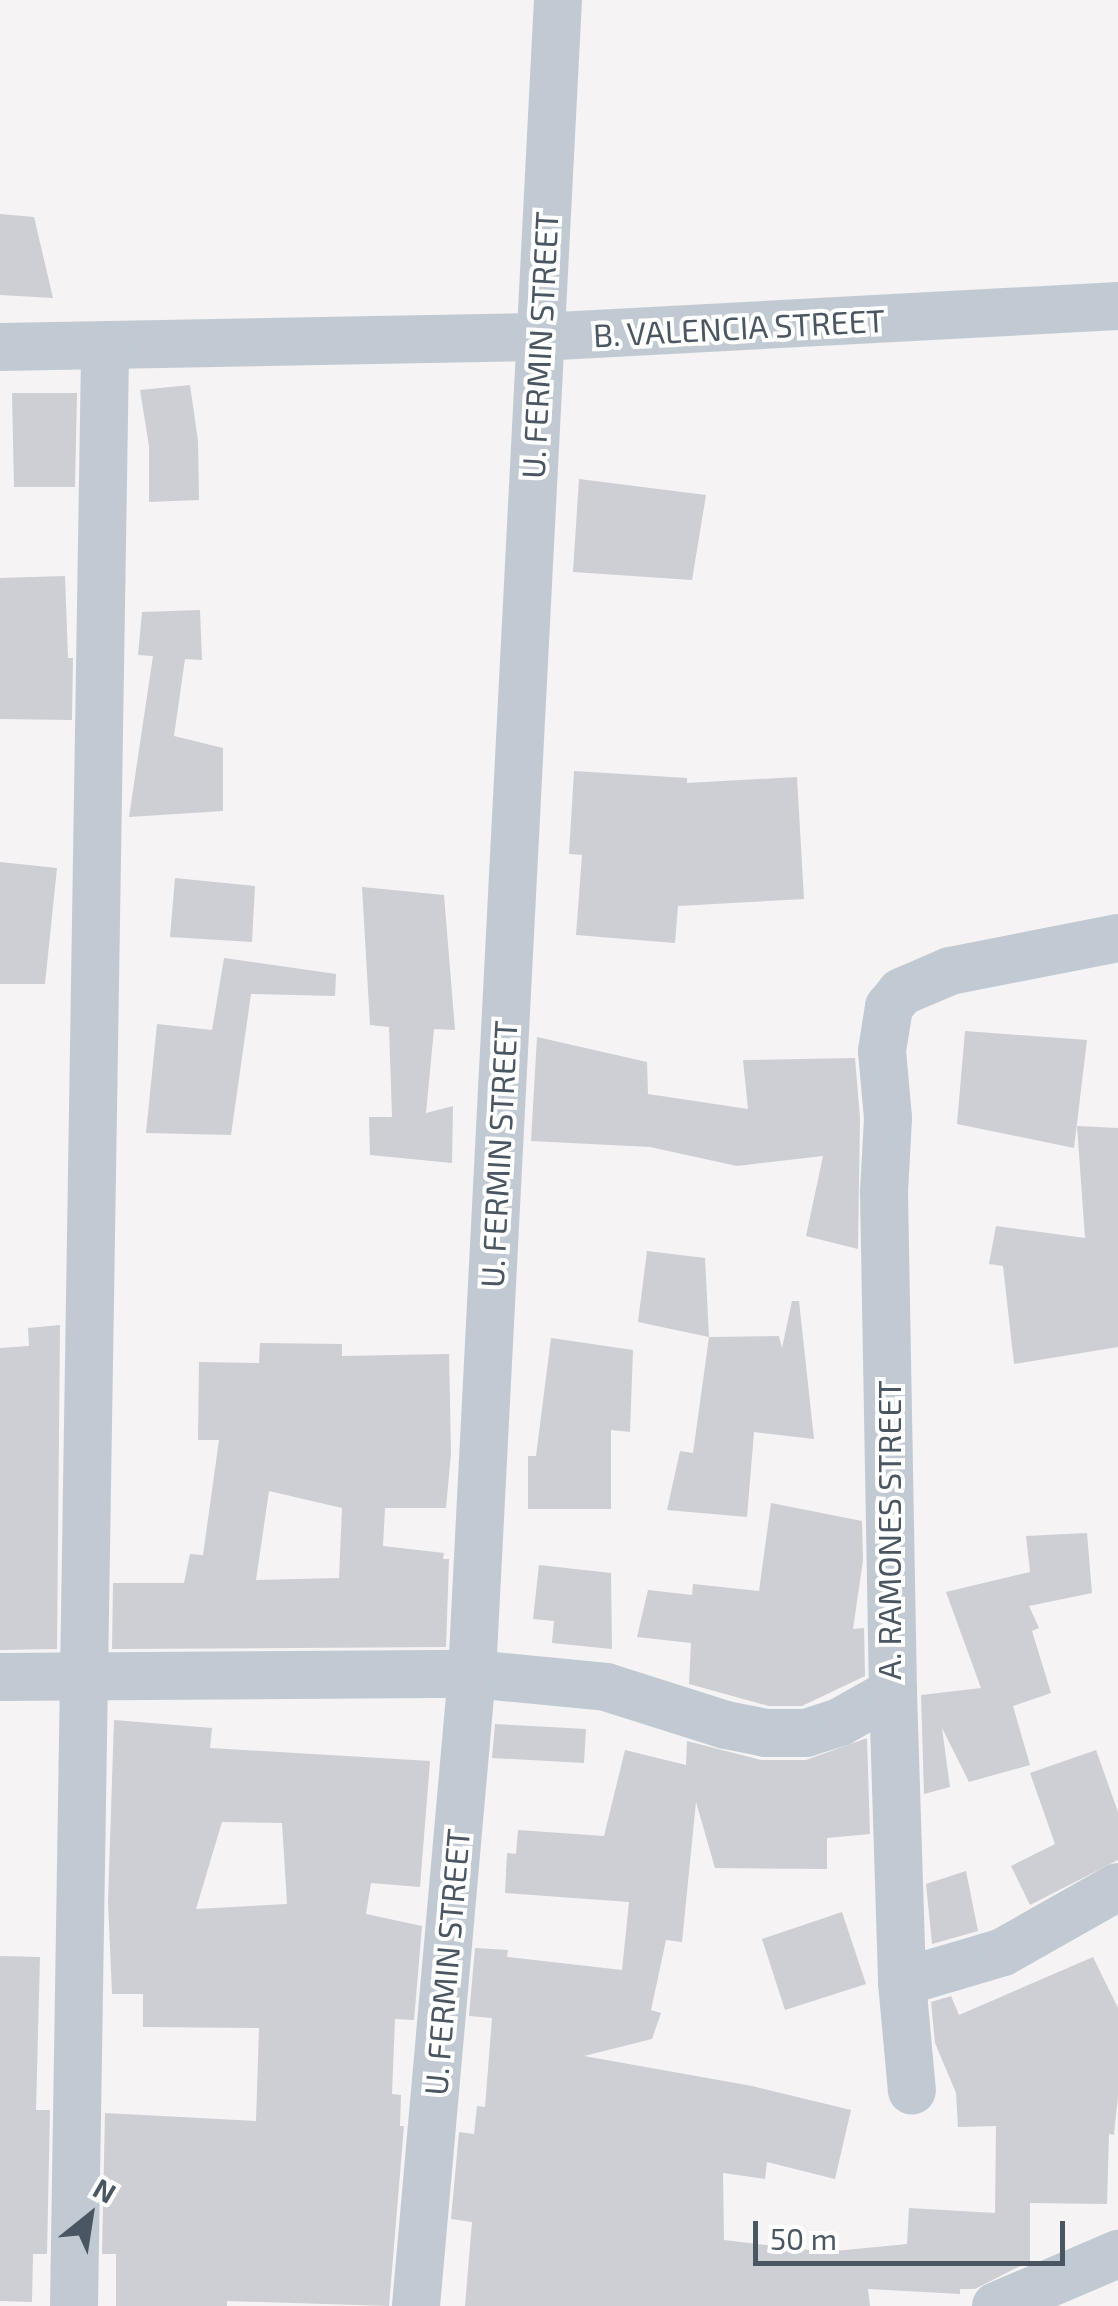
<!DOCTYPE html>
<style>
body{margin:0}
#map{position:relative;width:1118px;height:2306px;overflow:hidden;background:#f5f3f3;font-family:"Exo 2",sans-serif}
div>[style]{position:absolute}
.building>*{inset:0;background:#cdcfd5}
.minor>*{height:48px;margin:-24px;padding:0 24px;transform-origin:24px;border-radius:24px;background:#c1cad2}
span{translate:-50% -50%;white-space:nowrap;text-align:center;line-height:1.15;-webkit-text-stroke:8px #fff;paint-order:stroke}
.street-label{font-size:32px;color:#4a5661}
.north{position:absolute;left:40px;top:2166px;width:100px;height:100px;-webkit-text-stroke:8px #fff;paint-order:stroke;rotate:30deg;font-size:28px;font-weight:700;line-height:40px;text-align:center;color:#4a5661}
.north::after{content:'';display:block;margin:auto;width:35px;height:45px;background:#4a5661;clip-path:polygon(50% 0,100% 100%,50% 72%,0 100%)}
.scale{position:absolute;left:753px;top:2221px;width:312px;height:45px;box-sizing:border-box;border:5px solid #4a5661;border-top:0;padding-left:12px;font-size:30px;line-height:35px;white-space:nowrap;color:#4a5661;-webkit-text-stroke:8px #fff;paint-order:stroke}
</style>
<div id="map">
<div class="building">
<div style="clip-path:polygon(0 214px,34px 217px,53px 298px,0 295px)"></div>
<div style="clip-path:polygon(190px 385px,198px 441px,199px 500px,149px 502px,149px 446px,140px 390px)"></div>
<div style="clip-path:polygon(12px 393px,77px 393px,75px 487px,14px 487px)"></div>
<div style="clip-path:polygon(579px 479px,706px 495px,692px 580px,573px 572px)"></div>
<div style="clip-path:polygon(65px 576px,68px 658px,73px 658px,72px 720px,0 719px,0 578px)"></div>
<div style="clip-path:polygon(200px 610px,202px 660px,185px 659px,174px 736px,223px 748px,223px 811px,129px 817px,153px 656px,138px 655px,142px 612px)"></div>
<div style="clip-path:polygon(574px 771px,687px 778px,687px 783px,797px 777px,804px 899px,678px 906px,675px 943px,576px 935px,582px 855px,569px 854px)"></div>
<div style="clip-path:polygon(0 862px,57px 868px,45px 984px,0 984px)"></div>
<div style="clip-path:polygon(175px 878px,255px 886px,252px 942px,170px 937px)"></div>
<div style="clip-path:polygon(362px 887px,444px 895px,455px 1030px,434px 1029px,426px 1113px,453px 1106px,452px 1163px,370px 1155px,369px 1117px,392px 1117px,389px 1027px,370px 1025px)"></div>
<div style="clip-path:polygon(224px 958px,336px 974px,335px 996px,251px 994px,231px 1135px,146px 1133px,157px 1024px,212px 1030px)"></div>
<div style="clip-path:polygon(965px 1031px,1087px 1040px,1074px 1148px,957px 1124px)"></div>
<div style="clip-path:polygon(537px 1037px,647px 1062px,648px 1094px,748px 1109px,743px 1060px,855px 1058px,860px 1118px,858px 1249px,806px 1236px,823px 1156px,737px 1166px,650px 1147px,531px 1141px)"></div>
<div style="clip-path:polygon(1077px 1126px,1118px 1128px,1118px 1347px,1014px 1364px,1003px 1266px,989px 1264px,996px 1226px,1085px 1238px)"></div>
<div style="clip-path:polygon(647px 1251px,705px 1258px,709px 1337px,638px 1322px)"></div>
<div style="clip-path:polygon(792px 1301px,799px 1301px,814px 1439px,754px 1432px,747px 1517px,667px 1510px,680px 1451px,693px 1453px,709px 1337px,779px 1336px,782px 1348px)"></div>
<div style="clip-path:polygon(60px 1325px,57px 1649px,0 1650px,0 1348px,29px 1346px,28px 1328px)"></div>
<div style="clip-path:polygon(551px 1338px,633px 1350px,630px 1432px,611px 1430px,611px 1509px,528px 1509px,528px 1456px,536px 1456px)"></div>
<div style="clip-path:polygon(evenodd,260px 1343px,342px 1344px,342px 1356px,449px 1354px,451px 1453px,446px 1508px,385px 1508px,383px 1546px,444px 1553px,443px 1559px,449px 1559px,446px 1647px,112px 1649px,113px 1583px,184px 1583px,190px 1554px,203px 1555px,219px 1440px,198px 1440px,199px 1362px,259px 1363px,260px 1343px,269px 1491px,342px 1508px,339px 1578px,256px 1580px,269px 1491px)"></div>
<div style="clip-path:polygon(771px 1503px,862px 1521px,863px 1560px,853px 1629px,864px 1628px,865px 1676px,802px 1706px,769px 1706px,689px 1684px,691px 1643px,637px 1637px,648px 1590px,692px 1595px,693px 1584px,759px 1591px)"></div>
<div style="clip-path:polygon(1087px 1533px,1092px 1593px,1029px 1606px,1039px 1628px,1032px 1631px,1051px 1693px,1013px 1706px,1030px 1765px,969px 1782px,942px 1728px,950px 1787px,924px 1794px,921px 1695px,981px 1688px,946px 1592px,1030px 1572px,1026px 1536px)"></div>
<div style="clip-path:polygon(539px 1565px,611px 1573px,612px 1649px,552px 1643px,554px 1621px,533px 1619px)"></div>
<div style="clip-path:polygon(evenodd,114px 1720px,212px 1728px,210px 1748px,430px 1761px,420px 1887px,371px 1883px,366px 1914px,422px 1926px,414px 2020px,395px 2019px,392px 2094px,401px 2095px,400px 2126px,404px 2126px,389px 2306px,227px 2301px,227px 2306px,116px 2306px,116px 2254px,102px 2254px,105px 2113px,256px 2121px,259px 2028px,143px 2027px,143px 1994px,112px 1994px,108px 1902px,114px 1720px,222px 1822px,282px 1823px,287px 1904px,196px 1909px,222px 1822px)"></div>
<div style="clip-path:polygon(495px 1724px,586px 1729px,584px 1763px,492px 1758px)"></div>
<div style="clip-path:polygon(867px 1738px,870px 1834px,827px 1838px,827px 1869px,715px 1868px,696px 1802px,682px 1942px,666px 1940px,651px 2010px,661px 2013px,652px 2039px,584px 2056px,752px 2086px,851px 2110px,835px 2179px,767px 2162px,765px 2179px,723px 2173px,724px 2240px,825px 2252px,907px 2244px,909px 2208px,995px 2213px,996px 2126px,958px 2127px,956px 2093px,935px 2043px,931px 2002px,951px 1996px,959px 2015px,1093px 1957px,1118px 2008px,1118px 2095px,1114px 2135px,1109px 2134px,1107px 2204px,1030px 2203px,1030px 2261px,975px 2289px,960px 2289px,960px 2294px,868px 2289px,870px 2306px,465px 2306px,472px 2222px,451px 2219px,459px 2132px,474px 2134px,477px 2106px,485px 2107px,492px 2018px,469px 2016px,475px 1948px,508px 1950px,507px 1957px,622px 1970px,629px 1902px,505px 1893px,507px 1853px,516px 1854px,518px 1830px,604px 1836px,625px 1750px,686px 1765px,687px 1741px,761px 1760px,806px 1760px)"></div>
<div style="clip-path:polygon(1096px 1750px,1118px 1812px,1118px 1860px,1030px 1905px,1011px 1866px,1055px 1844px,1030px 1773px)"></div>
<div style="clip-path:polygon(966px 1871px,978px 1931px,932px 1944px,926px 1884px)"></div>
<div style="clip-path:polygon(842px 1912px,866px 1984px,785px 2010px,762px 1939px)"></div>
<div style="clip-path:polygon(0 1956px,40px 1957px,36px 2110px,50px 2110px,47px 2254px,33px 2254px,32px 2302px,0 2301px)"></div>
</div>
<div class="minor">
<div style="left:0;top:347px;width:539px;rotate:-1.06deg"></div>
<div style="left:539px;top:337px;width:580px;rotate:-3.06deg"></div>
<div style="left:0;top:1677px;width:472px;rotate:-0.4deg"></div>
<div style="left:472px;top:1674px;width:135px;rotate:5.5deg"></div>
<div style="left:606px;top:1687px;width:126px;rotate:17.6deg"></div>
<div style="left:726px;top:1725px;width:41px;rotate:11.3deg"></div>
<div style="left:766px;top:1733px;width:40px"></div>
<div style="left:806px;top:1733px;width:36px;rotate:-18deg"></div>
<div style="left:840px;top:1722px;width:61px;rotate:-29.5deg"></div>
<div style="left:893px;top:1692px;width:500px;rotate:-91.03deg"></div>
<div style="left:884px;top:1192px;width:74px;rotate:-86.9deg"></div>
<div style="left:888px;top:1118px;width:67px;rotate:-95.1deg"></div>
<div style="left:882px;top:1051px;width:45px;rotate:-81deg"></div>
<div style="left:889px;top:1007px;width:19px;rotate:-51deg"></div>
<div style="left:901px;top:992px;width:53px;rotate:-23.2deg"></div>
<div style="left:950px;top:971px;width:171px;rotate:-11.1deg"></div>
<div style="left:893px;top:1692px;width:290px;rotate:88.2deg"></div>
<div style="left:902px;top:1982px;width:109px;rotate:84.8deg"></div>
<div style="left:902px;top:1982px;width:105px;rotate:-16.5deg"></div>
<div style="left:1003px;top:1952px;width:132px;rotate:-29.5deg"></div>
<div style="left:74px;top:2306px;width:1960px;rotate:-89.09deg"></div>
<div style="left:416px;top:2306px;width:634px;rotate:-84.94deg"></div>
<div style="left:472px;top:1674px;width:1676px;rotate:-87.06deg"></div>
<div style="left:996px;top:2306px;width:133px;rotate:-23.1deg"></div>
</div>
<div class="street-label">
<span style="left:739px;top:327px;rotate:-3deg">B. VALENCIA STREET</span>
<span style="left:539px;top:345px;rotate:-87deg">U. FERMIN STREET</span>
<span style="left:498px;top:1154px;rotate:-87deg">U. FERMIN STREET</span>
<span style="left:888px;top:1530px;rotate:-90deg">A. RAMONES STREET</span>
<span style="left:446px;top:1962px;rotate:-85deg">U. FERMIN STREET</span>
</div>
<div class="north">N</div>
<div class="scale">50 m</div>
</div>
